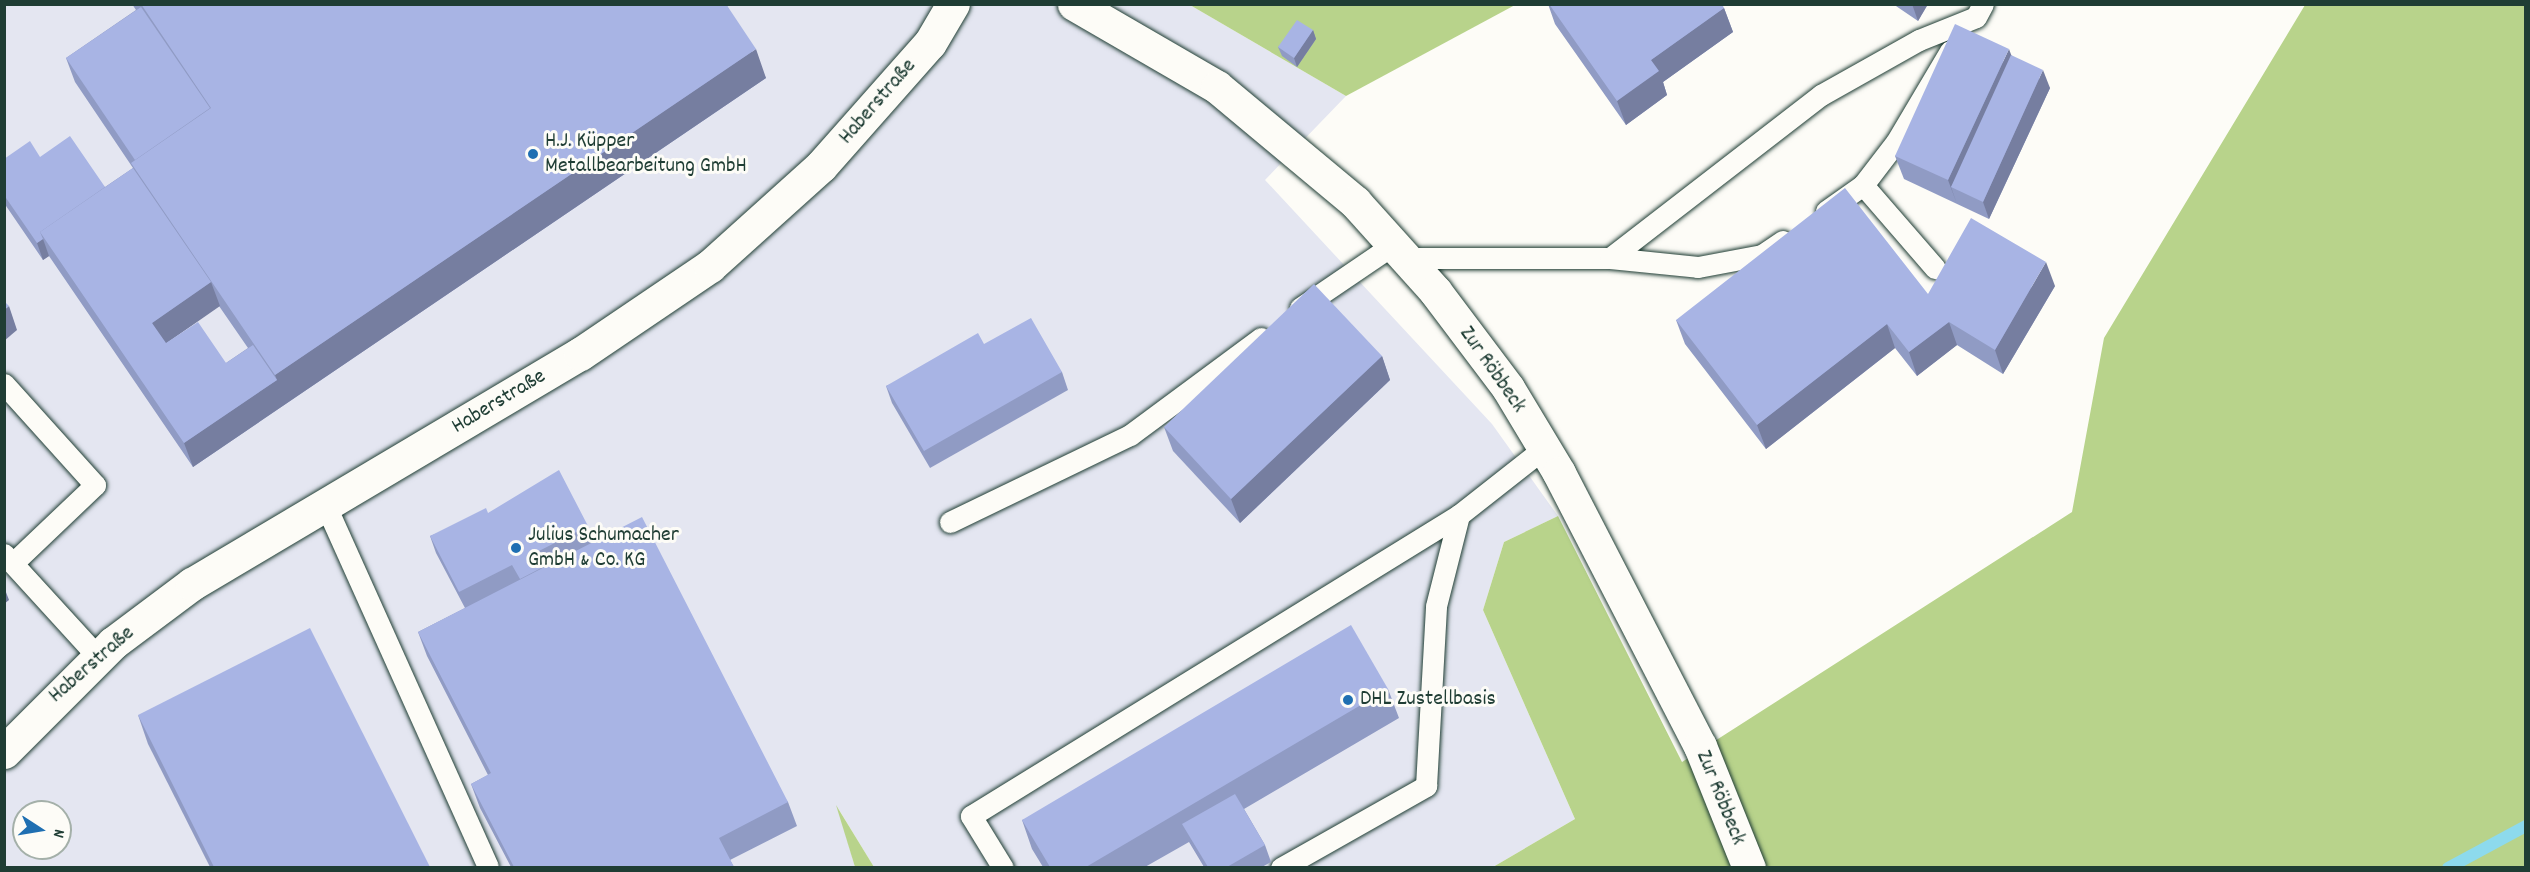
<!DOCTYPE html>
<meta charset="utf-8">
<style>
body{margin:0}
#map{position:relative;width:2530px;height:872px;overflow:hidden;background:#fdfcf7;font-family:Dekko,sans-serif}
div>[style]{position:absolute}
.built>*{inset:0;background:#e4e6f1}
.green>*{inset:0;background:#b8d38b}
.stream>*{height:12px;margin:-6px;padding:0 6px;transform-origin:6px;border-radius:6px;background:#8ddaed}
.roads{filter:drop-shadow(0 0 2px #1f3d34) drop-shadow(0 0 2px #1f3d34)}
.service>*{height:21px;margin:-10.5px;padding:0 10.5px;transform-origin:10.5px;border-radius:10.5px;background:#fdfcf7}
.minor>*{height:33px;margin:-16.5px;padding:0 16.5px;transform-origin:16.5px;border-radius:16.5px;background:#fdfcf7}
.wall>*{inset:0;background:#909bc4}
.shaded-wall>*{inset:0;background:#767ea0}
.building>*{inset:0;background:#a8b4e4}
.dots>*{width:16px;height:16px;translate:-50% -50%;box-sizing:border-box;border:3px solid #fdfcf7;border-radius:50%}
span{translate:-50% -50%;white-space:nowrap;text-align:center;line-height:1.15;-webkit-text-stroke:6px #fdfcf7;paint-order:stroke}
.street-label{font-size:22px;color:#1f3d34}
.poi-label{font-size:22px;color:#1f3d34}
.left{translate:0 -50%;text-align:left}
.frame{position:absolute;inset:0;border:6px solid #1f3d34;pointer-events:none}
.north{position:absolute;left:12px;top:800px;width:60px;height:60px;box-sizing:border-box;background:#fdfcf7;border:2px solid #a4b0a9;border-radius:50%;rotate:102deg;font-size:16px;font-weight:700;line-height:24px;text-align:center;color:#1f3d34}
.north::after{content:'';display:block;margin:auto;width:21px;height:27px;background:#1f6fb2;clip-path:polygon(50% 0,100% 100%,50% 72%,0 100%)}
</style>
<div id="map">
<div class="built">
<div style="clip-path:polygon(evenodd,5px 5px,1190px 5px,1346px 96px,1265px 180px,1492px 424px,1558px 516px,1504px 542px,1483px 610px,1575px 819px,1493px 867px,874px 867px,838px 808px,855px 867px,5px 868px,5px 5px,24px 812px,60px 812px,60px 848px,24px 848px,24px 812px)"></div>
</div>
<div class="green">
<div style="clip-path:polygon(1190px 5px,1515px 5px,1346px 96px)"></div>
<div style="clip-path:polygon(2305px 5px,2525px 5px,2525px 867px,1493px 867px,1575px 819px,1483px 610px,1504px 542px,1558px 516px,1682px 762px,2072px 512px,2104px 338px)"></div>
<div style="clip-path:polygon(836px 805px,874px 867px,855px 867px)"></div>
</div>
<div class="stream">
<div style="left:2448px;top:868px;width:89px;rotate:-28.3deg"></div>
</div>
<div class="roads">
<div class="service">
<div style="left:1863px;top:185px;width:54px;rotate:-52.5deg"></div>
<div style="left:1896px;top:142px;width:106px;rotate:-59.3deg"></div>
<div style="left:1826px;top:211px;width:45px;rotate:-35.1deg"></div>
<div style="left:1863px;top:185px;width:110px;rotate:49.1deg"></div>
<div style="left:1406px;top:258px;width:204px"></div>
<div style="left:1610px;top:258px;width:267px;rotate:-37.7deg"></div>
<div style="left:1821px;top:95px;width:112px;rotate:-29.3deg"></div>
<div style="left:1919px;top:40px;width:61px;rotate:-22deg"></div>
<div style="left:1976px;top:17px;width:15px;rotate:-62deg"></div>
<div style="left:1610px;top:258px;width:88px;rotate:5.8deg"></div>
<div style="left:1698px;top:267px;width:65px;rotate:-10.6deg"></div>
<div style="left:1762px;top:255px;width:25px;rotate:-34deg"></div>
<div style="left:1300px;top:308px;width:114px;rotate:-34.2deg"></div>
<div style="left:4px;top:384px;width:136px;rotate:48deg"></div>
<div style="left:95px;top:485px;width:113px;rotate:136.4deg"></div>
<div style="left:325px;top:504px;width:397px;rotate:65.8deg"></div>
<div style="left:950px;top:522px;width:200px;rotate:-25.8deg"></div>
<div style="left:1130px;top:435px;width:163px;rotate:-36.5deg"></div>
<div style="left:4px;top:554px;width:139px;rotate:47.6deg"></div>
<div style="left:1003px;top:868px;width:61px;rotate:-121.6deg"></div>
<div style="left:971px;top:816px;width:573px;rotate:-31.67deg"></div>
<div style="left:1459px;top:515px;width:108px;rotate:-38.2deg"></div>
<div style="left:1281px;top:868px;width:167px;rotate:-29.5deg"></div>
<div style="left:1426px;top:786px;width:180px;rotate:-86.8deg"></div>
<div style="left:1436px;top:606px;width:94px;rotate:-75.8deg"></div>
</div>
<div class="minor">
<div style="left:1074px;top:4px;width:165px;rotate:30.1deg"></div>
<div style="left:1217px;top:87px;width:180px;rotate:39.8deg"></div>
<div style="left:1355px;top:202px;width:120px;rotate:48deg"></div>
<div style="left:1435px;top:291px;width:121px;rotate:53deg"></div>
<div style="left:1508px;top:388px;width:99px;rotate:59deg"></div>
<div style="left:1559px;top:473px;width:307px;rotate:62.7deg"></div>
<div style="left:1700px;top:746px;width:131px;rotate:68.1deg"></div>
<div style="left:4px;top:752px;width:154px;rotate:-45deg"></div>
<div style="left:113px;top:643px;width:99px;rotate:-36.8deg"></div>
<div style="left:192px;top:584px;width:451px;rotate:-30.7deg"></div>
<div style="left:580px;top:354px;width:157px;rotate:-34.1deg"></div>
<div style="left:710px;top:266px;width:149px;rotate:-42deg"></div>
<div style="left:821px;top:166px;width:164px;rotate:-48.5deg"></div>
<div style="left:930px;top:43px;width:45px;rotate:-59.5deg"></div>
</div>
</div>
<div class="wall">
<div style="clip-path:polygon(evenodd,132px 4px,726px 4px,766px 78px,193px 467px,49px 256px,43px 260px,4px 203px,4px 159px,40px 157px,105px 187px,133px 168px,75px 82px,66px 58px,136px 10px,132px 4px,219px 306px,248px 348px,226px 363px,166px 343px,219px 306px)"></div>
<div style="clip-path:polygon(1548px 4px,1609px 4px,1610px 6px,1724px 8px,1733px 32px,1663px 82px,1667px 95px,1626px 125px,1555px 24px)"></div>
<div style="clip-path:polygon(1893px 4px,1928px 4px,1918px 21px)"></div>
<div style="clip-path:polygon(1313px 30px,1316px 39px,1297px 67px,1282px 56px,1278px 47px)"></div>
<div style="clip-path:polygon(2011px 55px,2050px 88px,1989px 219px,1904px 179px,1895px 156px)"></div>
<div style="clip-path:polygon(2055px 286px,2003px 374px,1957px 345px,1917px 376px,1895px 348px,1766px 449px,1685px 344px,1676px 320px,1928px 294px)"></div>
<div style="clip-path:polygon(984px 344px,1062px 372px,1068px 390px,930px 468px,892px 403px,886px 386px)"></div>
<div style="clip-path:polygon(1382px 356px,1390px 380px,1240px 523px,1173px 451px,1164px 427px)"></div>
<div style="clip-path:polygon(488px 513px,588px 526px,593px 541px,788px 802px,797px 826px,730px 860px,734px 867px,511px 867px,480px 808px,471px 784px,488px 775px,427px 656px,418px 632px,465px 608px,436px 553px,430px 536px)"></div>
<div style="clip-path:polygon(1388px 689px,1399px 718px,1244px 809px,1265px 845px,1271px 862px,1262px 867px,1204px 867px,1189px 842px,1145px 867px,1043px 867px,1032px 849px,1022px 820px)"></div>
<div style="clip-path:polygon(138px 715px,430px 867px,210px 867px,148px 744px)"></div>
</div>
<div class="shaded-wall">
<div style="clip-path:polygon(1912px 4px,1928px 4px,1918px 21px)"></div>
<div style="clip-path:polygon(1724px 8px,1733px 32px,1663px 82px,1667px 95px,1626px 125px,1617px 101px,1651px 60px)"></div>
<div style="clip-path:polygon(1313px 30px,1316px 39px,1297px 67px,1294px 58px)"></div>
<div style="clip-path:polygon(756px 49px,766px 78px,193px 467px,184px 443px,277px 380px,275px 375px)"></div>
<div style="clip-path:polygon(2009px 49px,2018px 73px,1951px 187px,1957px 204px,1948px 180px)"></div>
<div style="clip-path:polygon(2043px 70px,2050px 88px,1989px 219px,1983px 202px)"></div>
<div style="clip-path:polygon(43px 239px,49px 256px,43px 260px,37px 243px)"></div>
<div style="clip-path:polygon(2046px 262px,2055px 286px,2003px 374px,1995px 350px)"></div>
<div style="clip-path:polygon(211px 282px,220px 306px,161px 347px,152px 323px)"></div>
<div style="clip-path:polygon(9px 306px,17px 330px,4px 341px,4px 310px)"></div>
<div style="clip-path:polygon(1949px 322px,1957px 345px,1917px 376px,1909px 352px)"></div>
<div style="clip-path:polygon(1887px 324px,1895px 348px,1766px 449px,1757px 425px)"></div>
<div style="clip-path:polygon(1382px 356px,1390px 380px,1240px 523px,1231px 499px)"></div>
<div style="clip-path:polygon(4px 587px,9px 600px,4px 604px)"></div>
</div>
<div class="building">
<div style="clip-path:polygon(141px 4px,726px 4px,756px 49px,275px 375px,131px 163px,211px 108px)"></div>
<div style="clip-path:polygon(1549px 4px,1609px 4px,1610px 6px,1612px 4px,1722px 4px,1724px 8px,1651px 60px,1659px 71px,1617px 101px)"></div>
<div style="clip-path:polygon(141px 7px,210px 108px,135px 160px,66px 58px)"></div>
<div style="clip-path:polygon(1297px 20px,1313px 30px,1294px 58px,1278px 47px)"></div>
<div style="clip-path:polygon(1955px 24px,2009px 49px,1948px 180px,1895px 156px)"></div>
<div style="clip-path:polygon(2011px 55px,2043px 70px,1983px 202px,1951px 187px)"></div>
<div style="clip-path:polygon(70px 136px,105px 187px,40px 232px,43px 239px,37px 243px,4px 195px,4px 159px,30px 141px,40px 157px)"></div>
<div style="clip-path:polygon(133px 168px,211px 282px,152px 323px,166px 343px,198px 322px,226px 363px,253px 345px,277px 380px,184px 443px,40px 232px)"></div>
<div style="clip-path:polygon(1845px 188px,1928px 294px,1971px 218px,2046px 262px,1995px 350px,1949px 322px,1909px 352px,1887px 324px,1757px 425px,1676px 320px)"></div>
<div style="clip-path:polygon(1314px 284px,1382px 356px,1231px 499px,1164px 427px)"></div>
<div style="clip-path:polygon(4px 301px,9px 306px,4px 310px)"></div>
<div style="clip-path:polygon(1031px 318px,1062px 372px,924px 451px,886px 386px,978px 333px,984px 344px)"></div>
<div style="clip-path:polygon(559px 470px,588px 526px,537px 552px,545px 566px,520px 579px,512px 565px,459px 592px,430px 536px,486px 508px,488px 513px)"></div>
<div style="clip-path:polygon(642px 517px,788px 802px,719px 838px,734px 867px,514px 867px,471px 784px,491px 773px,418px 632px)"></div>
<div style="clip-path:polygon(1351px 625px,1388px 689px,1086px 867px,1050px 867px,1022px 820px)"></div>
<div style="clip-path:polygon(310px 628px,430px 867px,214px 867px,138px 715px)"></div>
<div style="clip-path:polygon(1235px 794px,1265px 845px,1227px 867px,1208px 867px,1182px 824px)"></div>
</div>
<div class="dots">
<div style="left:533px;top:154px;background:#1f6fb2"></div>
<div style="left:516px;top:548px;background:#1f6fb2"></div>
<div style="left:1348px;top:700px;background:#1f6fb2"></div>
</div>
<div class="street-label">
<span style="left:878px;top:102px;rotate:-49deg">Haberstraße</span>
<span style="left:1492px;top:370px;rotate:55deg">Zur Röbbeck</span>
<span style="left:499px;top:402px;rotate:-31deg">Haberstraße</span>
<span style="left:92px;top:665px;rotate:-41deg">Haberstraße</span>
<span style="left:1720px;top:798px;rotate:68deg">Zur Röbbeck</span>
</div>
<div class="poi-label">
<span class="left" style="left:545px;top:154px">H.J. Küpper<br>Metallbearbeitung GmbH</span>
<span class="left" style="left:528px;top:548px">Julius Schumacher<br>GmbH &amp; Co. KG</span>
<span class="left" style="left:1360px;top:700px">DHL Zustellbasis</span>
</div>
<div class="frame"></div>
<div class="north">N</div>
</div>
